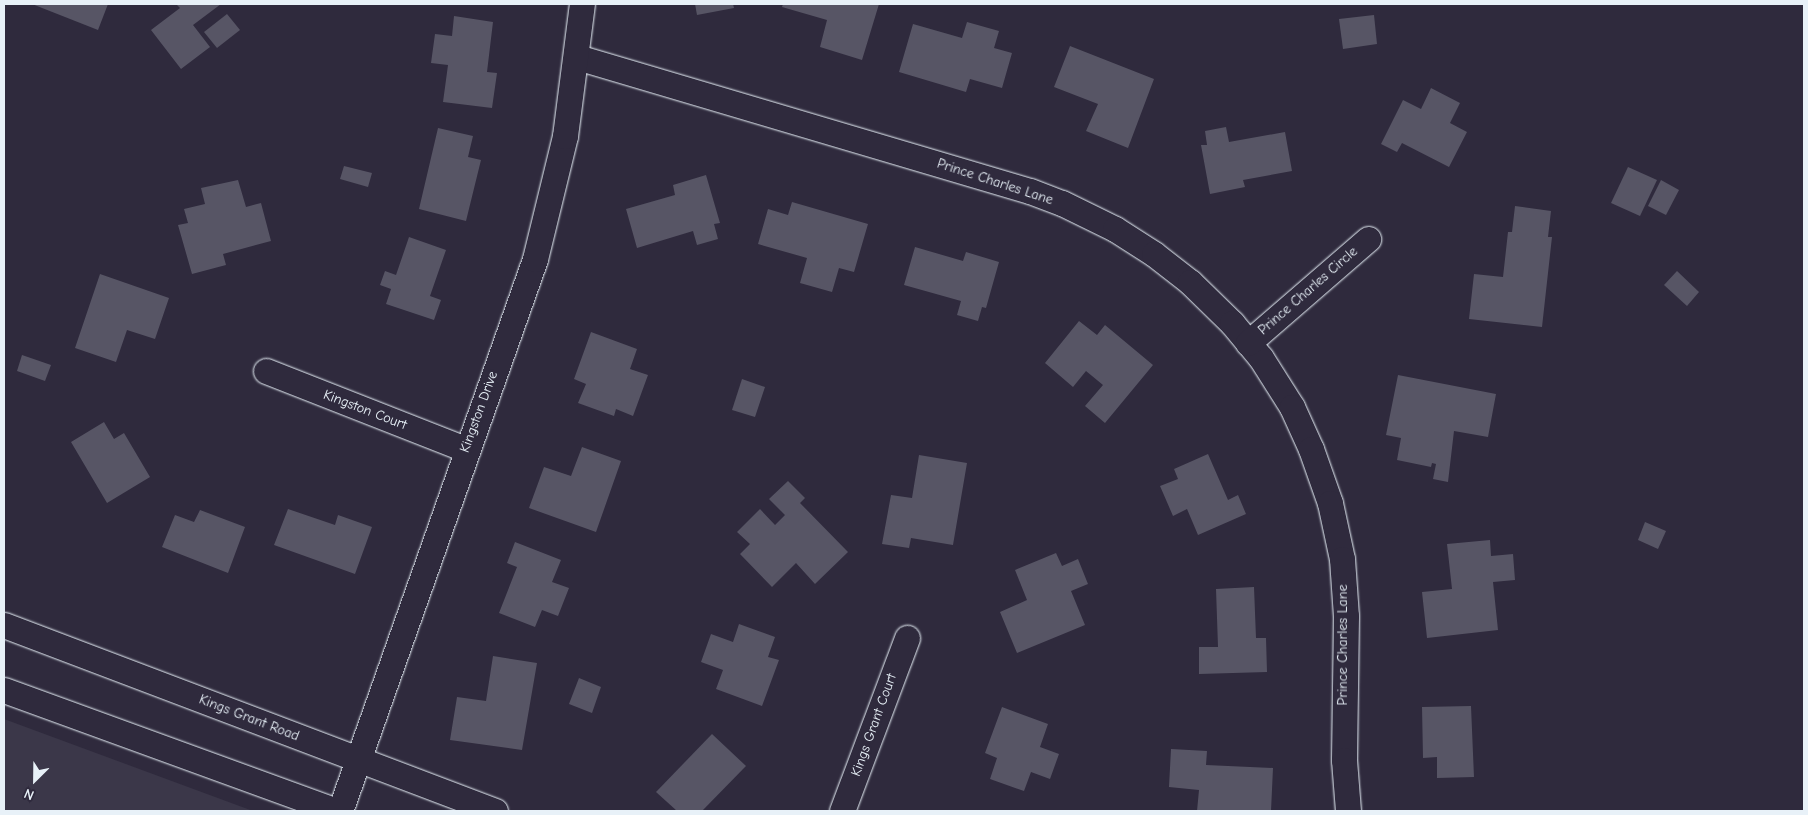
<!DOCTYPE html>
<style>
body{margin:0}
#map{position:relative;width:1808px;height:815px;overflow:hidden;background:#2f2a3d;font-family:"Comic Neue",sans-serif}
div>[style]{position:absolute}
.built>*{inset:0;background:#3b3749}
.building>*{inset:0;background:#575565}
.roads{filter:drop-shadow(0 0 1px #e8f1f8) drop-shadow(0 0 1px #e8f1f8)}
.street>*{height:25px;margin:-12.5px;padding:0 12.5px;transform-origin:12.5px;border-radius:12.5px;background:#2f2a3d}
span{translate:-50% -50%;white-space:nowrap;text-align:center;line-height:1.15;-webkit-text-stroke:5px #2f2a3d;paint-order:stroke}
.street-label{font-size:14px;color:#e8f1f8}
.frame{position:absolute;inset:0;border:5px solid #e8f1f8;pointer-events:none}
.north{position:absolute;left:10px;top:755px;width:50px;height:50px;-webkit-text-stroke:4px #2f2a3d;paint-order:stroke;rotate:203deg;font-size:14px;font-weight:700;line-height:20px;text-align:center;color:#e8f1f8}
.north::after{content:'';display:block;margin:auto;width:18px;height:22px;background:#e8f1f8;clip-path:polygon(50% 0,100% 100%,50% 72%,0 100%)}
</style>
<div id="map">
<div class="built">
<div style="clip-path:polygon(4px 719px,253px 811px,4px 811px)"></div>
</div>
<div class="building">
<div style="clip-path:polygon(32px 4px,108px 4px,98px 30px)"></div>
<div style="clip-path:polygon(176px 4px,221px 4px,193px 25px,210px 47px,181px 69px,151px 30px,180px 8px)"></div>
<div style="clip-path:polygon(695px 4px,733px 4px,734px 8px,697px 15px)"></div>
<div style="clip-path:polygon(783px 4px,879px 4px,862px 60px,820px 47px,827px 20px,782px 7px)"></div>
<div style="clip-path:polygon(227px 14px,240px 30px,217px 48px,204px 32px)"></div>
<div style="clip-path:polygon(1374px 15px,1377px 44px,1343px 49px,1339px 19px)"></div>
<div style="clip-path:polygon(454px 16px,493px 22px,487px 72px,497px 73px,492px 108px,443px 102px,448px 65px,431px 63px,435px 34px,452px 36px)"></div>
<div style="clip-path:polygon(967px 22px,999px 31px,994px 48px,1012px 53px,1002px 88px,970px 79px,966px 92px,899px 72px,913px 24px,962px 38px)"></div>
<div style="clip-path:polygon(1070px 46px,1154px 79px,1128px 148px,1086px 131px,1098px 104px,1054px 87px)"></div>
<div style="clip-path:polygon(1431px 88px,1460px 103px,1450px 123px,1467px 132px,1449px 167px,1402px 143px,1397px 152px,1381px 144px,1403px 100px,1421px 109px)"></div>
<div style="clip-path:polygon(1226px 127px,1229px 142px,1285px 132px,1292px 171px,1243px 180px,1245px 187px,1210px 194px,1201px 145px,1207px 145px,1205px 131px)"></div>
<div style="clip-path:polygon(438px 128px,473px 136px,468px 157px,481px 160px,466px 221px,419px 209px)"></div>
<div style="clip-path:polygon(344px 166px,372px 173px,368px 187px,340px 179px)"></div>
<div style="clip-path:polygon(1628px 167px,1657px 180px,1640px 216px,1611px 203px)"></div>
<div style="clip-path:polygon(706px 175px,720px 223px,714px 224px,718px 239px,697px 245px,693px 231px,637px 248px,626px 209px,675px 195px,673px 185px)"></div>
<div style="clip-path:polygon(238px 180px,246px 207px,261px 203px,271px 241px,223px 254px,226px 265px,192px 274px,178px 225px,188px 223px,184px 209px,205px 204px,201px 188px)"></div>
<div style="clip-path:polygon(1661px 180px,1679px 190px,1666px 215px,1648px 206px)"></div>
<div style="clip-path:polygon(792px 202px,868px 224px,854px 272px,839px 268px,832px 292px,800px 283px,807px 258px,758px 244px,768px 209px,788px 215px)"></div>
<div style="clip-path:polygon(1515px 206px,1551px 211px,1548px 237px,1552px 237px,1542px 327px,1469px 319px,1474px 274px,1503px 277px,1508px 232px,1512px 232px)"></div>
<div style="clip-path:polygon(409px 237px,446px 250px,430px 296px,441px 300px,434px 320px,386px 304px,391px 289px,380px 285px,385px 271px,396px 275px)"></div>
<div style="clip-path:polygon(915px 247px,963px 261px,966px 252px,999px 262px,986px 308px,982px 307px,978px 321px,957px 315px,961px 301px,904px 285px)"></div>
<div style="clip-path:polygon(1677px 271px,1699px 292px,1687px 306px,1664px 285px)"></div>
<div style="clip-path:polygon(100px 274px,169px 298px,155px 339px,127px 330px,116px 362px,75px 348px)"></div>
<div style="clip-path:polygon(1079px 321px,1097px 335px,1105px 325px,1153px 365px,1105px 423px,1085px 406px,1103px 385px,1086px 371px,1073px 387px,1045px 363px)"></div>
<div style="clip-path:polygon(591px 332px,637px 349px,630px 369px,648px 375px,633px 416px,616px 409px,614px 416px,578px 403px,586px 384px,574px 379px)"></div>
<div style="clip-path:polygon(22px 355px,51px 365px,45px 381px,17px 371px)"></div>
<div style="clip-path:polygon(1398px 375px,1496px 394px,1488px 437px,1454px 431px,1448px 482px,1433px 479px,1436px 464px,1432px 463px,1431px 467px,1397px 460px,1401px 438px,1386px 435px)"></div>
<div style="clip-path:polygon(742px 379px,765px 387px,755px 417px,732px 410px)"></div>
<div style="clip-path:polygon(104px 422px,114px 439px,124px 433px,150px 477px,107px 503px,71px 442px)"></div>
<div style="clip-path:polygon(582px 447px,621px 461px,596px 532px,529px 508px,544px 467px,571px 476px)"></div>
<div style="clip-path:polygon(1208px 454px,1228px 500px,1238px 495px,1246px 514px,1198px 535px,1187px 509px,1173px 516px,1160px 486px,1178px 479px,1174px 469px)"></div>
<div style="clip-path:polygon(919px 455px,967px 463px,953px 545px,911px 538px,909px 548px,882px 544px,891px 495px,912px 498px)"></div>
<div style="clip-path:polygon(788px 481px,805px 498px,800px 503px,848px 552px,815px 584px,796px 563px,772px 587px,740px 554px,750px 544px,737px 532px,760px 509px,775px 525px,785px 515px,769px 499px)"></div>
<div style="clip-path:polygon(288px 509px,335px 525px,338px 515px,372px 527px,355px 574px,274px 545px)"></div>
<div style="clip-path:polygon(200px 510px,245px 527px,228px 573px,162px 547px,175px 515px,194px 522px)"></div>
<div style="clip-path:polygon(1645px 522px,1666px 531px,1658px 549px,1638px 540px)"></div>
<div style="clip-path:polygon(1490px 540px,1491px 556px,1513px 554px,1515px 580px,1493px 582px,1498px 630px,1427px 638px,1422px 592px,1452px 589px,1447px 544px)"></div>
<div style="clip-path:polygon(515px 542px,561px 560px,552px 582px,569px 588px,558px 616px,542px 610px,535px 627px,499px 613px,517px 567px,507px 563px)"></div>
<div style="clip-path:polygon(1056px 553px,1062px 566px,1078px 559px,1088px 584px,1071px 591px,1085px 625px,1017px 653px,1000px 612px,1027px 600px,1015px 570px)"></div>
<div style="clip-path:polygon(1254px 587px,1256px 638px,1266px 638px,1267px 672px,1199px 674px,1199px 647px,1218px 647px,1216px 589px)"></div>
<div style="clip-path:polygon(739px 624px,775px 637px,768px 657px,779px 660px,762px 706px,716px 689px,723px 670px,701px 662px,711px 634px,733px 642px)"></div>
<div style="clip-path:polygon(493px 656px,537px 663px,522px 750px,450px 740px,457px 697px,486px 701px)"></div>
<div style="clip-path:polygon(579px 678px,601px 687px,592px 713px,569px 704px)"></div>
<div style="clip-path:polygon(1471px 706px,1474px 777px,1437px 778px,1437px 757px,1423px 758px,1422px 707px)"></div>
<div style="clip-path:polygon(1002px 707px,1048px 724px,1040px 747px,1059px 754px,1050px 779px,1031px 772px,1024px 791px,990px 779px,997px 758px,985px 753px)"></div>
<div style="clip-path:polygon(712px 734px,746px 766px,702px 811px,677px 811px,656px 792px)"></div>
<div style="clip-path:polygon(1171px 749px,1207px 751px,1206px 765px,1273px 768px,1271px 811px,1197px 811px,1199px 790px,1169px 787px)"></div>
</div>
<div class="roads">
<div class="street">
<div style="left:577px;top:57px;width:472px;rotate:16.5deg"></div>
<div style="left:1030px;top:191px;width:34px;rotate:21deg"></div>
<div style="left:1062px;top:203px;width:59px;rotate:26.1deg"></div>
<div style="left:1115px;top:229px;width:46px;rotate:32.7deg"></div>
<div style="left:1154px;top:254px;width:46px;rotate:37.9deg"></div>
<div style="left:1190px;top:282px;width:59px;rotate:44.3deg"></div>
<div style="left:1232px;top:323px;width:45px;rotate:50.4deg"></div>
<div style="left:1261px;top:358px;width:58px;rotate:57.7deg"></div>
<div style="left:1292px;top:407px;width:46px;rotate:65.7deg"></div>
<div style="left:1311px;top:449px;width:57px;rotate:70.6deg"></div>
<div style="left:1330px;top:503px;width:57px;rotate:77.9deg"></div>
<div style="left:1342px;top:559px;width:57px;rotate:86deg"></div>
<div style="left:1346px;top:616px;width:144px;rotate:90.8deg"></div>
<div style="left:1344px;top:760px;width:51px;rotate:85.5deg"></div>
<div style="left:1248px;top:343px;width:159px;rotate:-40.9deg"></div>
<div style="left:266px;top:371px;width:214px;rotate:21.4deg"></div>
<div style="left:4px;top:625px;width:525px;rotate:20.75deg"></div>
<div style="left:4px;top:690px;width:354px;rotate:20deg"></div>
<div style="left:340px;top:811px;width:585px;rotate:-70.54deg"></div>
<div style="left:535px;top:259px;width:127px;rotate:-76.3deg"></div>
<div style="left:565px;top:136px;width:133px;rotate:-82.7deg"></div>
<div style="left:842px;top:811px;width:185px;rotate:-69.4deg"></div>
</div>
</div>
<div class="street-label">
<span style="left:995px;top:182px;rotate:18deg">Prince Charles Lane</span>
<span style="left:1308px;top:291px;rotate:-41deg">Prince Charles Circle</span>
<span style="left:365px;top:410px;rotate:21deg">Kingston Court</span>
<span style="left:479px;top:412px;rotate:-70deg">Kingston Drive</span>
<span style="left:1343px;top:645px;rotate:-90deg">Prince Charles Lane</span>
<span style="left:249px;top:718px;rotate:21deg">Kings Grant Road</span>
<span style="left:874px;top:725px;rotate:-70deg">Kings Grant Court</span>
</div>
<div class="frame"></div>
<div class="north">N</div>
</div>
